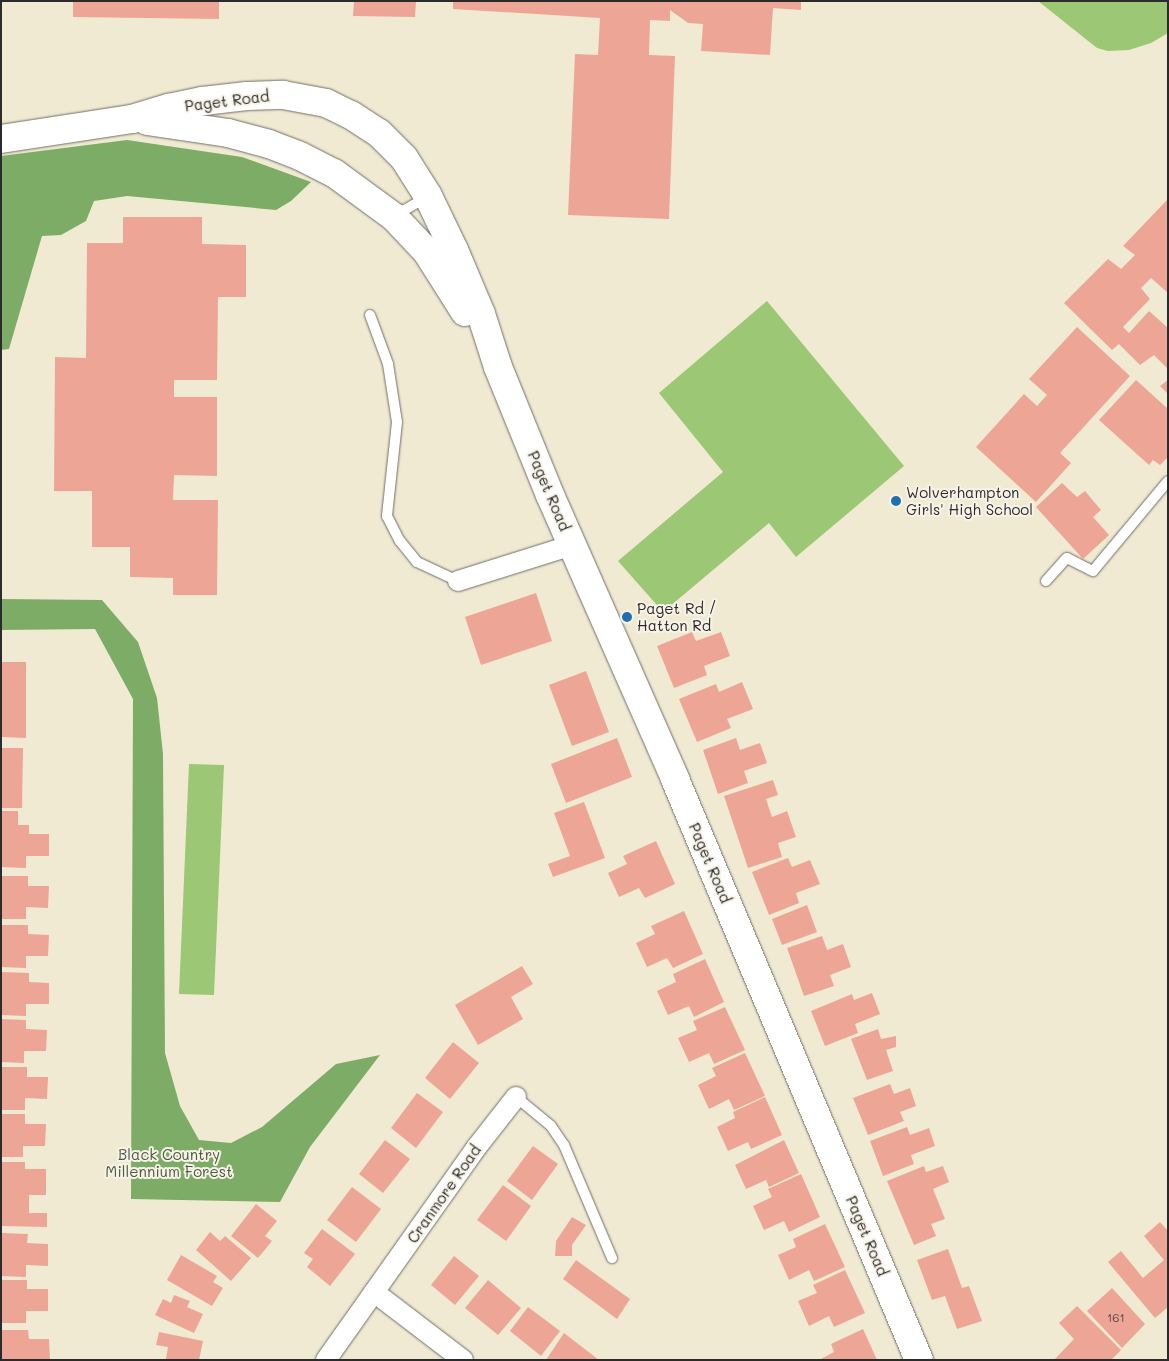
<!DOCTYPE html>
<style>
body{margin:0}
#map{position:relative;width:1169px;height:1361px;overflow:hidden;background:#f0ead3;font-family:Mali,sans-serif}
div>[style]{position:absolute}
.green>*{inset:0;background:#9cc774}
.forest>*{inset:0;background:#7dac66}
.building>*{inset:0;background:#eda695}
.roads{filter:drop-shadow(0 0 1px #706e66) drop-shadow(0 0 1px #706e66)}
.lane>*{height:10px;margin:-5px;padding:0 5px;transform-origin:5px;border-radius:5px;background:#fff}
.street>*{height:20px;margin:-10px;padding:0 10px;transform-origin:10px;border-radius:10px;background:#fff}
.secondary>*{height:28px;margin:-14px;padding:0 14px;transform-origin:14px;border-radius:14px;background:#fff}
.dots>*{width:14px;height:14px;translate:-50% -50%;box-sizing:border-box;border:2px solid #f7f3e8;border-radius:50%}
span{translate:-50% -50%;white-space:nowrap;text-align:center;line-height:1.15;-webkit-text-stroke:4px #f7f3e8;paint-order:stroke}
.number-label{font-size:12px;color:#5c4a46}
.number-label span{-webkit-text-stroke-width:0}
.street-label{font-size:15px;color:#2b2b2b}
.poi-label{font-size:15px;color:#2b2b2b}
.left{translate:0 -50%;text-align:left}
.park-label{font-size:15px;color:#4d5a41}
.frame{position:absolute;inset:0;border:2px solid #2b2b2b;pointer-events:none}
</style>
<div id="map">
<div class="green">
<div style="clip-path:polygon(1038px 1px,1168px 1px,1168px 33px,1151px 43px,1129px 50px,1108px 51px,1097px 48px)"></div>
<div style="clip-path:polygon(767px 301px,904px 466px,796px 557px,769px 523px,663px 612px,618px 561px,723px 472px,659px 393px)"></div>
<div style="clip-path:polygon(189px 764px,224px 765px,214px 995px,179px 994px)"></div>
</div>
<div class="forest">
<div style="clip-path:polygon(127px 140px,242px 157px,311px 182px,291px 201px,276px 210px,127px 196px,94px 201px,86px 221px,61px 235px,42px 236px,9px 349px,1px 350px,1px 156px)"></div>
<div style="clip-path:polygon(1px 599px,102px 600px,138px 642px,157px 698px,163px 754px,165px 1053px,180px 1106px,199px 1140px,231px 1143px,262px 1127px,336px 1064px,380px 1055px,310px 1147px,280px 1202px,131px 1199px,133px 699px,95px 629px,1px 630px)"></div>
</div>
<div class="building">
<div style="clip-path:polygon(73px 1px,219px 1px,219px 19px,73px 17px)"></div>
<div style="clip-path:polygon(354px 1px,416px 1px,415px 17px,353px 16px)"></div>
<div style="clip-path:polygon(453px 1px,801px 1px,801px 10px,773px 8px,770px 55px,701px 51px,703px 24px,688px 23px,670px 10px,670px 21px,650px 20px,649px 55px,675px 56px,669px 219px,568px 215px,575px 54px,598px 55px,600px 18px,453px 9px)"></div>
<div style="clip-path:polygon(1168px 199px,1168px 293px,1151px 278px,1141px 288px,1150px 299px,1123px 327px,1129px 333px,1149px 311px,1168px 328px,1168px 369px,1154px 355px,1140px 365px,1119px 344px,1112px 350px,1064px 303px,1108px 259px,1121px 269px,1135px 255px,1123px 246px)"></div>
<div style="clip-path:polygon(123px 217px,202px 217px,202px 244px,246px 245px,246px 297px,218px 297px,217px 380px,174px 380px,174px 397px,217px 397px,217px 476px,174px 475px,173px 500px,218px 500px,217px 595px,173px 595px,173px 578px,130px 577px,130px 547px,92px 547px,92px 491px,54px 491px,55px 357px,86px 358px,87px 243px,123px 243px)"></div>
<div style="clip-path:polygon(1077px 327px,1130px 376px,1060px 453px,1071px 463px,1036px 502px,976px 447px,1024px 394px,1037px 406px,1047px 395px,1029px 379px)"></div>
<div style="clip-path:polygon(1136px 380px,1168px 409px,1168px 457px,1160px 465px,1153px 460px,1149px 465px,1099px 420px)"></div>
<div style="clip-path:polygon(1168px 380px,1168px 394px,1160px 386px)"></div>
<div style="clip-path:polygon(1062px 483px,1077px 497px,1085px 491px,1101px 510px,1093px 517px,1109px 535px,1083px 559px,1036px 507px)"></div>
<div style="clip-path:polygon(536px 593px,552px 641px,481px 665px,465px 617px)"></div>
<div style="clip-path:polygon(692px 632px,696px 641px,721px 632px,730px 656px,704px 666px,707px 675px,674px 688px,657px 646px)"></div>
<div style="clip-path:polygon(1px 662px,26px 662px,26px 738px,1px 737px)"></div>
<div style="clip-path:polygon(586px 671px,609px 732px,572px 746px,549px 685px)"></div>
<div style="clip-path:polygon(742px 682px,753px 709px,727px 719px,731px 728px,697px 742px,679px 699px,716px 684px,719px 692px)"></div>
<div style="clip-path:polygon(617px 738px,632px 777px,566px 803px,551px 764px)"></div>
<div style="clip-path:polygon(736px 738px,740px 750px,760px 743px,767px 763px,744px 771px,748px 783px,718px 794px,703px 750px)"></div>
<div style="clip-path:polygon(1px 748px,23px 748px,22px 808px,1px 808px)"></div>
<div style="clip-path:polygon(773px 780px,778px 795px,766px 799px,772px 817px,787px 811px,796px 837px,778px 843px,782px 857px,748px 868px,724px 796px)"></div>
<div style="clip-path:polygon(584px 802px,605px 858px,553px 877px,548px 864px,570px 856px,554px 813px)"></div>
<div style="clip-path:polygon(1px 811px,18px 811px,18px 825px,29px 825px,29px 834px,49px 834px,49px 856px,26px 856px,26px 868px,1px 867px)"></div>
<div style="clip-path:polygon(656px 841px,675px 884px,645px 898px,639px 888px,619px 897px,608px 873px,627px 864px,623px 856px)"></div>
<div style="clip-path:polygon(788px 858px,792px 867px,810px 860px,820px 884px,796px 893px,799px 903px,769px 915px,752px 872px)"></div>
<div style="clip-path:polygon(1px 876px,28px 876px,28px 886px,49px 886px,48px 908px,26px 907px,26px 919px,1px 919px)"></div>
<div style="clip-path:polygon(807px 905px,817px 932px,782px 945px,772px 919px)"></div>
<div style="clip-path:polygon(684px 911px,703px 954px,673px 968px,667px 958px,647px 967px,636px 943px,655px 934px,651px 926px)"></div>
<div style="clip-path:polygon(1px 925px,28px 925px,28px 934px,49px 935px,48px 956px,26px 956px,26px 968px,1px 967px)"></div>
<div style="clip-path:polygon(822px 936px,827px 950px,843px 944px,851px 967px,830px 975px,834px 986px,804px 996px,787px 948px)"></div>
<div style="clip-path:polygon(705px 959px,724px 1002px,694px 1017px,689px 1006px,668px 1015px,657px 991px,676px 982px,673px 974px)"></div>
<div style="clip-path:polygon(522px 966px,533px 984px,511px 997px,523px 1019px,478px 1045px,455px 1005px)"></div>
<div style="clip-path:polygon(1px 972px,29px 973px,29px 982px,49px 983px,49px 1004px,26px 1004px,26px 1016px,1px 1015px)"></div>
<div style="clip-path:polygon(872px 993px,880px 1014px,855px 1024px,858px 1033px,825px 1046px,811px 1011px,852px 994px,854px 1000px)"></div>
<div style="clip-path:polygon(725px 1007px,745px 1050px,714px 1064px,709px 1053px,689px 1062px,678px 1038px,697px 1030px,693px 1021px)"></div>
<div style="clip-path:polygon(1px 1019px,26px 1020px,26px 1029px,47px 1030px,46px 1051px,24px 1051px,24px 1063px,1px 1062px)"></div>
<div style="clip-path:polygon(878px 1029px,881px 1039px,896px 1036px,896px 1047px,886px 1050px,893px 1071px,867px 1080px,851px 1039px)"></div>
<div style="clip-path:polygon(453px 1042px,479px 1063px,450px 1099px,425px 1078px)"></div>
<div style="clip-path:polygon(745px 1053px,765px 1096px,734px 1110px,729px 1099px,709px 1109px,698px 1085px,716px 1076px,712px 1068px)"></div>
<div style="clip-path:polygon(1px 1067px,27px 1067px,27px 1077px,48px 1077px,47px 1099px,25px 1098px,25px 1110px,1px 1110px)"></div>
<div style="clip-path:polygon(890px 1084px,894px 1094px,910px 1088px,916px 1106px,900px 1112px,904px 1121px,868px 1135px,853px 1098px)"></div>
<div style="clip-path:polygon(417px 1093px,443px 1112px,416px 1148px,391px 1128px)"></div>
<div style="clip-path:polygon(765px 1097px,782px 1135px,751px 1149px,748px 1142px,728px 1151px,717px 1127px,735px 1118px,733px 1112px)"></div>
<div style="clip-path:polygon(1px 1114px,25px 1114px,25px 1124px,46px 1124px,45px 1146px,23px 1146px,23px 1157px,1px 1157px)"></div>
<div style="clip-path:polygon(907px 1127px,910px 1135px,929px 1128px,935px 1146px,911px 1155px,914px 1164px,883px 1176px,870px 1141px)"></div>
<div style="clip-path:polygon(385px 1140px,410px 1159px,383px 1193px,359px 1174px)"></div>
<div style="clip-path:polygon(784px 1140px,799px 1173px,769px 1187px,766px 1180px,746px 1189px,735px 1165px)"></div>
<div style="clip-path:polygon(533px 1146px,558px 1164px,532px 1200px,507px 1181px)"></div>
<div style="clip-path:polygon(1px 1162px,25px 1162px,25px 1169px,46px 1169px,46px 1195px,29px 1195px,29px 1213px,47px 1213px,47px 1227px,1px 1226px)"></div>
<div style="clip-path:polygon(924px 1166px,926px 1172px,943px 1166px,949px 1182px,933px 1189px,945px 1219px,931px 1224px,936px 1236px,914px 1245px,887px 1181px)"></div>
<div style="clip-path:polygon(801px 1174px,820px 1217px,789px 1232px,784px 1221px,764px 1230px,753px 1206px,772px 1197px,768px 1189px)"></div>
<div style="clip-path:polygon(503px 1185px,531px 1206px,506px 1241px,477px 1220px)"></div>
<div style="clip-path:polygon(352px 1187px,381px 1209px,356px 1242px,327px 1220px)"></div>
<div style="clip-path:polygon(256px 1204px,277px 1221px,265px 1236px,272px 1241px,258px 1258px,231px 1236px)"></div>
<div style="clip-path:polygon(572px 1217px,586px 1225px,572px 1245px,572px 1256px,555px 1256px,556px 1241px)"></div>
<div style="clip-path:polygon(1160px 1222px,1168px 1231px,1168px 1307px,1155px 1318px,1108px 1262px,1121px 1251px,1143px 1278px,1164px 1260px,1144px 1236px)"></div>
<div style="clip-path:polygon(825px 1224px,845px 1267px,814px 1281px,809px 1270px,789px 1280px,778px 1255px,796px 1247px,793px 1239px)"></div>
<div style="clip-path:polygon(322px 1229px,355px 1254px,330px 1286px,307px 1267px,313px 1259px,304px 1253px)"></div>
<div style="clip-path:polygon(210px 1232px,220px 1241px,225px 1236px,251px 1258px,231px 1281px,196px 1250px)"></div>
<div style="clip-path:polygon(1px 1233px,28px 1234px,27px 1243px,48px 1244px,48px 1266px,26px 1265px,26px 1277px,1px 1276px)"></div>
<div style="clip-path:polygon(948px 1249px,962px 1288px,969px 1286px,982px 1321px,957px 1329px,945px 1296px,932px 1300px,917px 1260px)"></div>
<div style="clip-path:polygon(181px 1255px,217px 1276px,213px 1282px,223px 1288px,212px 1306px,167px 1280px)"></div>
<div style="clip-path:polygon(454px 1256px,479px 1276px,455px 1305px,431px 1285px)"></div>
<div style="clip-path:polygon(576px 1260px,630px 1299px,617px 1319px,563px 1279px)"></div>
<div style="clip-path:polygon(845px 1270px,865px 1313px,834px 1327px,829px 1316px,809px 1326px,798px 1301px,817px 1293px,813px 1285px)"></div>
<div style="clip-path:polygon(1px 1280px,27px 1280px,27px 1289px,48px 1289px,48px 1311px,26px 1311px,26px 1323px,1px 1323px)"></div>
<div style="clip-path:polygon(488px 1280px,521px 1308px,498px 1335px,465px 1308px)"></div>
<div style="clip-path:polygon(1112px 1288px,1145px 1324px,1122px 1348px,1087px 1311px)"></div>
<div style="clip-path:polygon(174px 1295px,190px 1301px,187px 1307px,203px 1314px,194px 1333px,155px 1315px,163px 1299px,171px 1303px)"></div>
<div style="clip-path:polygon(1077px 1306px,1121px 1350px,1111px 1360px,1054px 1360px,1074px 1339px,1059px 1323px)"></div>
<div style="clip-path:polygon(528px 1307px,560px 1331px,541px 1356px,510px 1331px)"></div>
<div style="clip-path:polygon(863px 1329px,877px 1360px,819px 1360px,834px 1352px,831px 1344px)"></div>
<div style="clip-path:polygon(1px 1330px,28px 1330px,29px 1339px,49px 1339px,50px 1360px,1px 1360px)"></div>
<div style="clip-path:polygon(159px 1332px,203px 1341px,199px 1360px,166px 1359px,168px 1347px,156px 1345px)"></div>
<div style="clip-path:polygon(564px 1333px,599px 1360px,546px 1360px)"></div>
</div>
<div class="roads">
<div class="lane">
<div style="left:394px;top:216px;width:38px;rotate:-30deg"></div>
<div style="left:370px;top:315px;width:52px;rotate:69.8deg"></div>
<div style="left:388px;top:364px;width:59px;rotate:81.2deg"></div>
<div style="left:397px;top:422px;width:95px;rotate:96.1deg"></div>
<div style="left:387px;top:516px;width:28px;rotate:63deg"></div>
<div style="left:400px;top:541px;width:27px;rotate:51deg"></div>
<div style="left:417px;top:562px;width:45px;rotate:24.9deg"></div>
<div style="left:1046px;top:581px;width:31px;rotate:-48deg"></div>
<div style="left:1067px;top:558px;width:29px;rotate:27deg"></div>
<div style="left:1093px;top:571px;width:117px;rotate:-50.2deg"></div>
<div style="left:516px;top:1097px;width:45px;rotate:39.6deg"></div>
<div style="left:551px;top:1126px;width:23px;rotate:56deg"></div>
<div style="left:564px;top:1145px;width:123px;rotate:67deg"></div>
</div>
<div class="street">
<div style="left:458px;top:581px;width:120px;rotate:-17.5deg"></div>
<div style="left:374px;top:1292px;width:112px;rotate:37.4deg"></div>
<div style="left:326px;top:1360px;width:260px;rotate:-54.7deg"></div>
<div style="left:476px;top:1148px;width:65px;rotate:-51.9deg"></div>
</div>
<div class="secondary">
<div style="left:147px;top:121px;width:82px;rotate:8.4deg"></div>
<div style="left:228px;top:133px;width:42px;rotate:15deg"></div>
<div style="left:269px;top:144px;width:33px;rotate:21deg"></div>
<div style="left:300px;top:156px;width:38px;rotate:27deg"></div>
<div style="left:334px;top:173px;width:74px;rotate:36.3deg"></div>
<div style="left:394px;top:217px;width:48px;rotate:46.7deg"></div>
<div style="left:427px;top:252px;width:71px;rotate:57.7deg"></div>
<div style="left:1px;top:139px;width:133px;rotate:-8.7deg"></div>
<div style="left:132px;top:119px;width:39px;rotate:-17deg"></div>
<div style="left:169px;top:108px;width:35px;rotate:-12deg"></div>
<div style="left:203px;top:101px;width:44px;rotate:-6.5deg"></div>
<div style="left:247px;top:96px;width:36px;rotate:-2deg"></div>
<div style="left:283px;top:95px;width:44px;rotate:10.5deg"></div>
<div style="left:326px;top:103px;width:28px;rotate:26deg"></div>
<div style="left:351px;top:115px;width:33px;rotate:33deg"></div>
<div style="left:379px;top:133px;width:35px;rotate:45deg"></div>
<div style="left:404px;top:158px;width:45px;rotate:57.7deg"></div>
<div style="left:428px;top:196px;width:60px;rotate:64.3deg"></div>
<div style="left:454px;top:250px;width:69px;rotate:67.1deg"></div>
<div style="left:481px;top:314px;width:56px;rotate:72.2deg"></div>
<div style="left:498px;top:367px;width:138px;rotate:67.9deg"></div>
<div style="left:550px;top:495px;width:310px;rotate:66.2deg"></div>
<div style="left:675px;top:779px;width:630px;rotate:67.22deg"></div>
</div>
</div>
<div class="dots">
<div style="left:896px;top:501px;background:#1f6fb2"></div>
<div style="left:627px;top:617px;background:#1f6fb2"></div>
</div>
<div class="number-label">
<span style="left:1116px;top:1318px">161</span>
</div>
<div class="street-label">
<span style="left:227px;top:101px;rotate:-7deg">Paget Road</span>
<span style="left:549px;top:491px;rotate:67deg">Paget Road</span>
<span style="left:710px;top:863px;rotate:67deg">Paget Road</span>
<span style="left:444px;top:1194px;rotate:-55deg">Cranmore Road</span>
<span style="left:867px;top:1236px;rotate:67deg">Paget Road</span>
</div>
<div class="poi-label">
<span class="left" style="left:906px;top:501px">Wolverhampton<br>Girls' High School</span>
<span class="left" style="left:637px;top:617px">Paget Rd /<br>Hatton Rd</span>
</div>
<div class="park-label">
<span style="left:169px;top:1163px">Black Country<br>Millennium Forest</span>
</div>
<div class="frame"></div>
</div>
